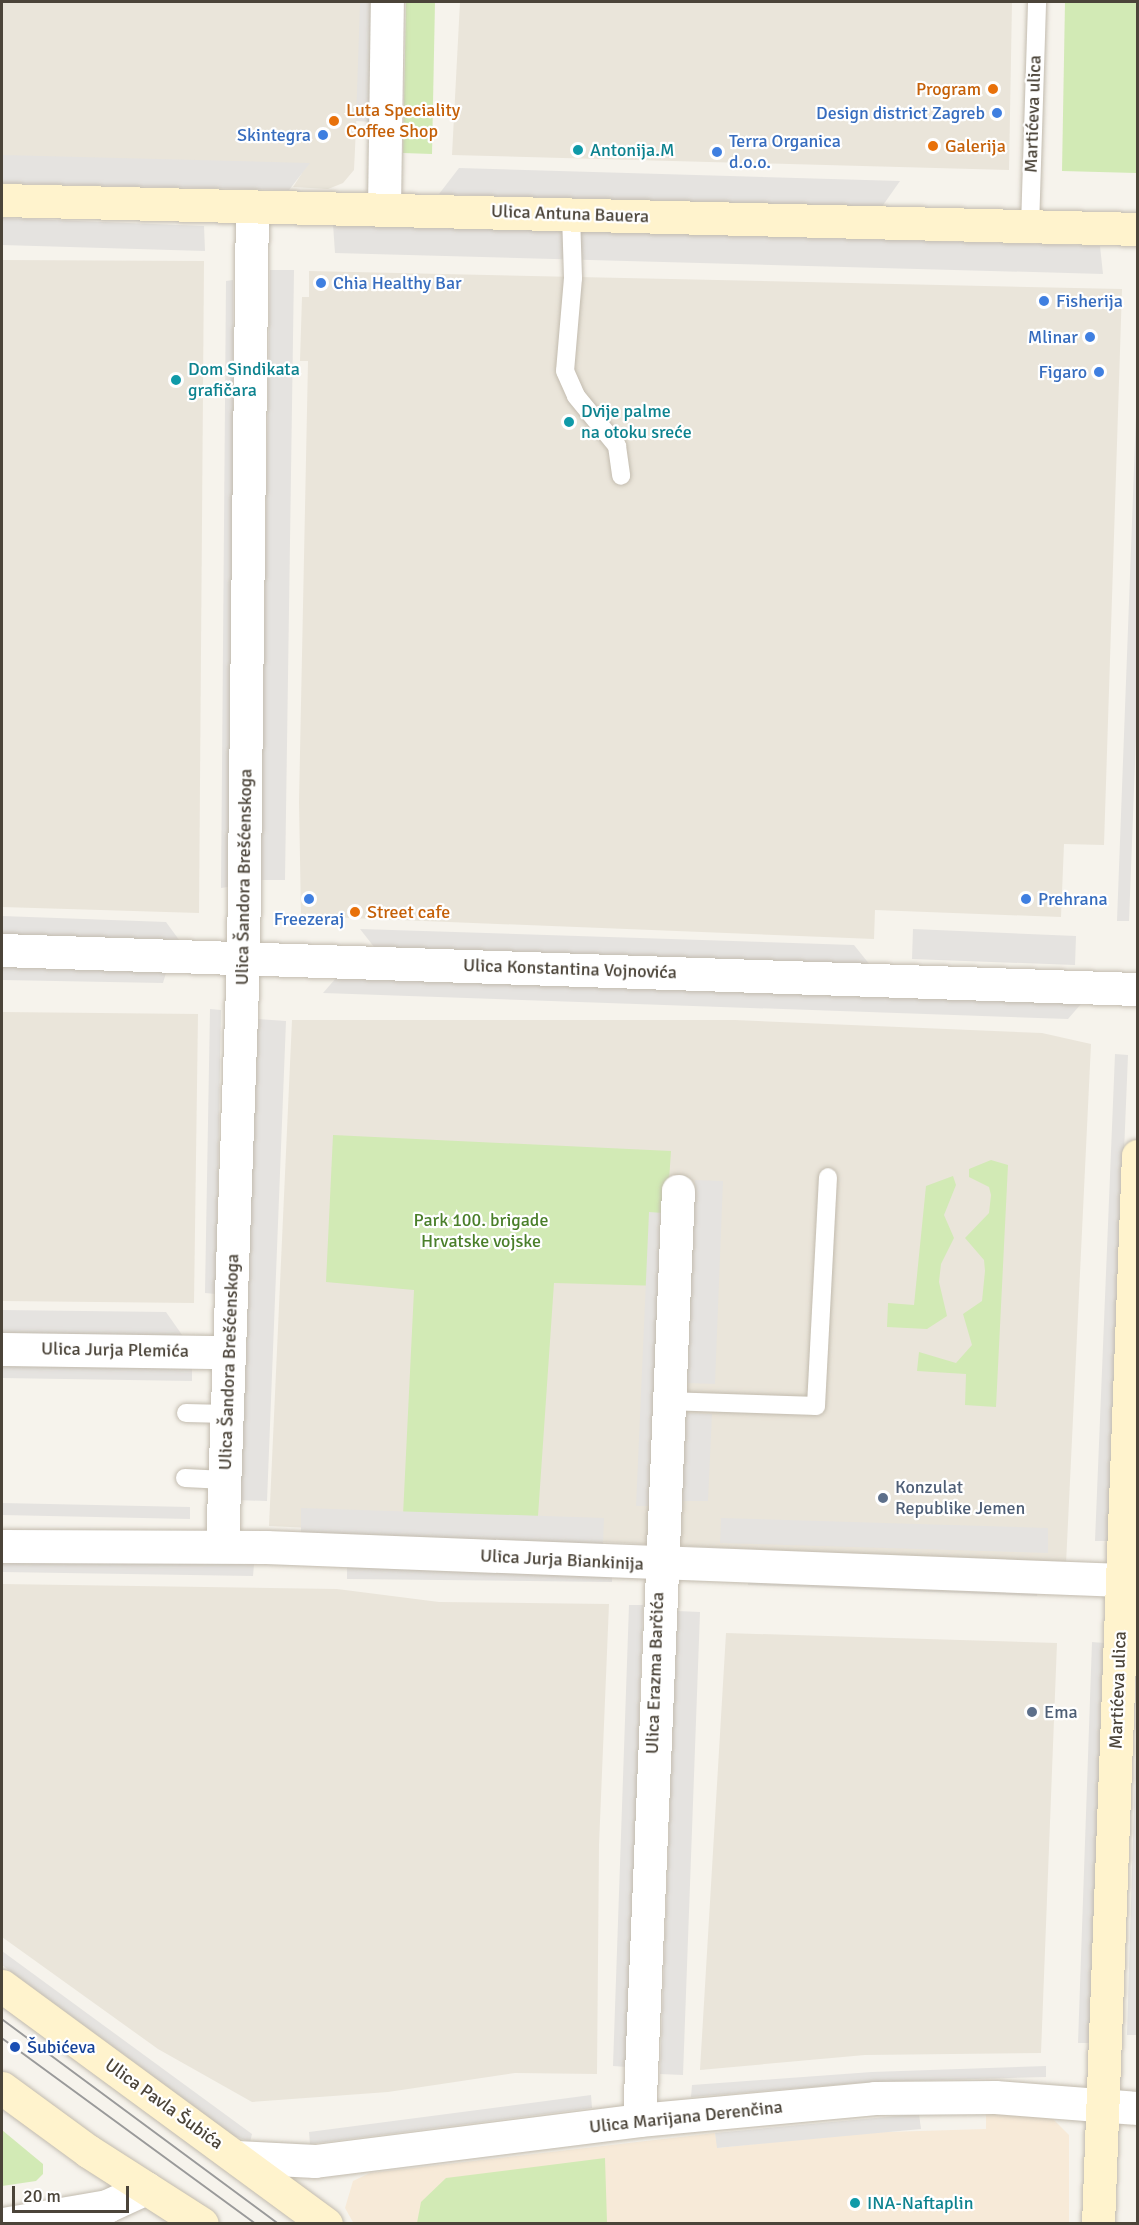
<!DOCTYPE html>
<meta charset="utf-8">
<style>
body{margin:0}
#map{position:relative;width:1139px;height:2225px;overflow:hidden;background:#f6f3ec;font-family:Signika,sans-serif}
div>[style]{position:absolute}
.residential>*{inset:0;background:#eae5da}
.commercial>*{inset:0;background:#f7ead8}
.green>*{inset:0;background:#d2eab5}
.parking>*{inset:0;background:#e5e3e0}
.roads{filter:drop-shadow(0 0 2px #c2bbae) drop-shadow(0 0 2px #c2bbae)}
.lane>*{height:18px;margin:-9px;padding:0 9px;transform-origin:9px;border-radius:9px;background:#fff}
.street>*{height:33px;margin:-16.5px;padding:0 16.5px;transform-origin:16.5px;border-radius:16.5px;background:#fff}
.secondary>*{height:33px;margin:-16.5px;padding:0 16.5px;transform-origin:16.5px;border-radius:16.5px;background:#fff3cd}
.tram>*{height:1.5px;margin:-0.75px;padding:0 0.75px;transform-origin:0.75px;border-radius:0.75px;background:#9a9a9a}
.dots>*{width:16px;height:16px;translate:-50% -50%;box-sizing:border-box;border:3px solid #fff;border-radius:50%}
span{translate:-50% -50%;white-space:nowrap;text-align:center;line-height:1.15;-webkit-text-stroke:4.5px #fff;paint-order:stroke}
.food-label{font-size:18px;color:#c56008}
.right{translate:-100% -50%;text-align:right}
.left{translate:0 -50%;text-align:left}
.shop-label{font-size:18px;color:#366cbe}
.street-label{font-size:18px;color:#4b4439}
.culture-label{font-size:18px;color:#0d838f}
.park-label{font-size:18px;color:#4a7f2a}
.service-label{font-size:18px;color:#4e5e75}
.transit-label{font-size:18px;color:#164399}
.frame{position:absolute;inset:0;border:3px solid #4b4439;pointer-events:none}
.scale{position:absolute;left:12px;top:2186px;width:117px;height:27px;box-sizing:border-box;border:3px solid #4b4439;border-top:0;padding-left:8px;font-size:18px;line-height:21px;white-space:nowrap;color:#4b4439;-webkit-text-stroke:4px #fff;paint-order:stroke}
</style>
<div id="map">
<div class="residential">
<div style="clip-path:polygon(2px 2px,362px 2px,354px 170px,343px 183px,328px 189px,293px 187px,302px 173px,2px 163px)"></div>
<div style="clip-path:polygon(460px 2px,1012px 2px,1009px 170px,452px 155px)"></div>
<div style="clip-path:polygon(2px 260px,204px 261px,199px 913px,2px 907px)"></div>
<div style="clip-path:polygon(309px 271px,1122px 289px,1104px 845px,1064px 844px,1061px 917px,875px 910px,874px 939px,301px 916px,299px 802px,308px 361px,300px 361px,302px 297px,309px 297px)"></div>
<div style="clip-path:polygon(2px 1012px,198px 1014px,194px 1303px,2px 1301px)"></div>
<div style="clip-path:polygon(292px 1020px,735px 1020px,1042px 1033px,1091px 1044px,1066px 1564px,269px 1526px)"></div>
<div style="clip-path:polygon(2px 1584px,337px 1589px,439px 1602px,609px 1604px,599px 1845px,597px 2074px,515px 2073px,388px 2092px,252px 2102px,158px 2049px,2px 1937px)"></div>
<div style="clip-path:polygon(726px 1633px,1057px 1643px,1041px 2053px,865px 2055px,700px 2070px)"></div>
</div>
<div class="commercial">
<div style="clip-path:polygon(986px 2113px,1040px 2115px,1053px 2119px,1069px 2135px,1069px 2223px,354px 2224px,345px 2208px,353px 2181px,370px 2173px,715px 2133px,718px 2148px,854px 2133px,986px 2129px)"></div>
</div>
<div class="green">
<div style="clip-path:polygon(406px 2px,435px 2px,432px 154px,403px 153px)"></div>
<div style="clip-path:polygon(1065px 2px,1137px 2px,1136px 173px,1062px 171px)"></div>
<div style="clip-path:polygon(333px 1135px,671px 1151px,662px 1286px,554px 1283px,538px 1516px,403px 1515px,414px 1290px,326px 1282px)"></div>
<div style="clip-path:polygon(991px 1160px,1008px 1165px,996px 1407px,965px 1405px,966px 1374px,917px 1371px,919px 1352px,956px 1363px,972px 1345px,963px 1314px,982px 1301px,985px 1271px,984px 1260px,965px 1238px,989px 1213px,991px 1195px,989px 1187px,969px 1177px,969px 1169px)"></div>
<div style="clip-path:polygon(953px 1176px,956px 1185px,944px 1215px,954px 1238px,941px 1264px,939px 1282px,947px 1316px,927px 1329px,887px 1327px,888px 1303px,914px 1305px,926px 1186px)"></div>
<div style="clip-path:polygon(2px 2130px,43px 2164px,43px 2174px,36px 2181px,2px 2186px)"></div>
<div style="clip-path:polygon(605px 2158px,607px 2223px,417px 2223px,421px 2202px,446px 2178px)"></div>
</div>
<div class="parking">
<div style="clip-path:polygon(360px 2px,375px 2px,371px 122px,356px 121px)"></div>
<div style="clip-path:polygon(2px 155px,310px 163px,289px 190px,2px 183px)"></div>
<div style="clip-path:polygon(459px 168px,900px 181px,881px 208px,439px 194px)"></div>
<div style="clip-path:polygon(2px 218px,204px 226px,205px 251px,2px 245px)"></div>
<div style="clip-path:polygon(333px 224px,1100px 246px,1103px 274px,335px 253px)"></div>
<div style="clip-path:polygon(270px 270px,294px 270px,285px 880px,260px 880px)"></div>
<div style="clip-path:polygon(233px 280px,234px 886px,221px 888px,226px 281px)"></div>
<div style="clip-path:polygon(1137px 389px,1137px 711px,1129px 921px,1117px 921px)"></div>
<div style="clip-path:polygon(2px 916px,166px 922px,185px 948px,2px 941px)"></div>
<div style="clip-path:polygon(360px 929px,854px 945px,874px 970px,378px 952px)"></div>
<div style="clip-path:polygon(913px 929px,1076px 936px,1075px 965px,912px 959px)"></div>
<div style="clip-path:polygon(2px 961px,168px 966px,163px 983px,2px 980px)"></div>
<div style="clip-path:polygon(343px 970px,1087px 997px,1068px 1019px,323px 993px)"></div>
<div style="clip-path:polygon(210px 1009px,221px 1010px,216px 1294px,205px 1293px)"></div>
<div style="clip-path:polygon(257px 1019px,286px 1021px,267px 1501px,237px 1500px)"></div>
<div style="clip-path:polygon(1115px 1054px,1128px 1055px,1108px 1541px,1095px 1541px)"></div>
<div style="clip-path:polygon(695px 1180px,723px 1181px,715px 1384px,687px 1383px)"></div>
<div style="clip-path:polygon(649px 1212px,663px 1213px,650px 1506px,636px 1506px)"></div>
<div style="clip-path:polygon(2px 1310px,166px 1312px,187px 1342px,2px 1338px)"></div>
<div style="clip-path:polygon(2px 1364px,192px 1366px,192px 1381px,2px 1378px)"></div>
<div style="clip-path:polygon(686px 1413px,712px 1414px,708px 1501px,682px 1501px)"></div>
<div style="clip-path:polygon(2px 1503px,190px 1507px,190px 1519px,2px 1515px)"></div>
<div style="clip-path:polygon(301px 1508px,604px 1518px,603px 1544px,301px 1535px)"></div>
<div style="clip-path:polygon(721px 1518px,1048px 1528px,1048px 1553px,720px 1543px)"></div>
<div style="clip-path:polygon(2px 1560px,254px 1564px,253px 1576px,2px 1572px)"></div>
<div style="clip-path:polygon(347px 1562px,612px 1566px,612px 1582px,347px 1579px)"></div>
<div style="clip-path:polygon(749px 1570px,1038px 1582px,1037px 1596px,748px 1585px)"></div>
<div style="clip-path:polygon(629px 1605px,643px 1605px,627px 2067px,613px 2066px)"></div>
<div style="clip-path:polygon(677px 1611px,700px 1612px,683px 2075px,660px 2074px)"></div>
<div style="clip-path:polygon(1092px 1642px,1104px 1643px,1090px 2043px,1078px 2043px)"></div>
<div style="clip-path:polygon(1137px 1706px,1138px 2035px,1127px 2035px)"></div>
<div style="clip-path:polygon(2px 1951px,252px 2134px,250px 2142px,234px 2136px,2px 1965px)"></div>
<div style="clip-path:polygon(1046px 2066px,1046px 2077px,871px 2082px,691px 2097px,692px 2085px,872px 2072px)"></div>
<div style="clip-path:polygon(591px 2095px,592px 2108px,310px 2144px,309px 2132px)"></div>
<div style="clip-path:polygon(919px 2114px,921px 2129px,717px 2148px,715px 2133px)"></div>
</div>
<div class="roads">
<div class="lane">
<div style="left:571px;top:214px;width:64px;rotate:88.2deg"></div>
<div style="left:573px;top:278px;width:93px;rotate:94.9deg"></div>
<div style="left:565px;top:371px;width:27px;rotate:66deg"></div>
<div style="left:576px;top:396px;width:65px;rotate:50.6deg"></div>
<div style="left:617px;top:446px;width:30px;rotate:82deg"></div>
<div style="left:1030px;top:227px;width:225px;rotate:-88.2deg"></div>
<div style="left:667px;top:1401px;width:149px;rotate:1.9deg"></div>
<div style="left:816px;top:1406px;width:229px;rotate:-87deg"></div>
<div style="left:186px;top:1413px;width:41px;rotate:1.4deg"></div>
<div style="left:185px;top:1478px;width:40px;rotate:2.9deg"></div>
</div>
<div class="street">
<div style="left:384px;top:208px;width:206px;rotate:-89.2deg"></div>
<div style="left:2px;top:950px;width:1137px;rotate:1.97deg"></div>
<div style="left:2px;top:1349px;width:227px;rotate:0.8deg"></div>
<div style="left:2px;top:1546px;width:264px;rotate:0.2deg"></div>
<div style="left:266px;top:1547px;width:857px;rotate:2.21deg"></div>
<div style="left:222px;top:1546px;width:586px;rotate:-87.95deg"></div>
<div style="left:243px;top:960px;width:753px;rotate:-89.32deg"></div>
<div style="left:639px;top:2120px;width:930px;rotate:-87.6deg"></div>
<div style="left:236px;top:2157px;width:79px;rotate:2.9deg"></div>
<div style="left:315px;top:2161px;width:327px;rotate:-7.2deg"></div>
<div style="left:639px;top:2120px;width:237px;rotate:-5.3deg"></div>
<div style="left:875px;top:2098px;width:120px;rotate:-0.5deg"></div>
<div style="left:995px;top:2097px;width:143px;rotate:4.4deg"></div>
<div style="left:3px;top:2224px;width:106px;rotate:-9.8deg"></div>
<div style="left:107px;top:2206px;width:43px;rotate:-24.8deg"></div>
</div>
<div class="secondary">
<div style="left:2px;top:200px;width:1136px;rotate:1.46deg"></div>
<div style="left:2px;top:1986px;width:402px;rotate:36.3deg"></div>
<div style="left:2px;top:2088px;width:107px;rotate:36.2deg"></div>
<div style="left:88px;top:2151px;width:135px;rotate:32.6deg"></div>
<div style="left:1098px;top:2224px;width:1069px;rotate:-87.86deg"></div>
</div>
</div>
<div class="tram">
<div style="left:2px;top:2019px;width:345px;rotate:36.5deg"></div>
<div style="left:2px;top:2038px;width:315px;rotate:36.2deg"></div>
</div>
<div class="dots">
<div style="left:993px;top:89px;background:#e8710a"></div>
<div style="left:997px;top:113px;background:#3f7fe0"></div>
<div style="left:334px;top:121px;background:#e8710a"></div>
<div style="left:323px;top:135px;background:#3f7fe0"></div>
<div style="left:933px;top:146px;background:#e8710a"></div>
<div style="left:578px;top:150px;background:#0f9aa8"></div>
<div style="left:717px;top:152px;background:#3f7fe0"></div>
<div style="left:321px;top:283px;background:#3f7fe0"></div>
<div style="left:1044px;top:301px;background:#3f7fe0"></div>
<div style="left:1090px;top:337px;background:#3f7fe0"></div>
<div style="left:1099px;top:372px;background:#3f7fe0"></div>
<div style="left:176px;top:380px;background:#0f9aa8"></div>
<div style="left:569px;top:422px;background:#0f9aa8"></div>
<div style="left:309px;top:899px;background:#3f7fe0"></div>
<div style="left:1026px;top:899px;background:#3f7fe0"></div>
<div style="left:355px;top:912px;background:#e8710a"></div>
<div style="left:883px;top:1498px;background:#5c6f8a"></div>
<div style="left:1032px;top:1712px;background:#5c6f8a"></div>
<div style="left:15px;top:2047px;background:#1a4fb4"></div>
<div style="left:855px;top:2203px;background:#0f9aa8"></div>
</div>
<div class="food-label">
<span class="right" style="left:981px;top:89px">Program</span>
<span class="left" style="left:346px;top:121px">Luta Speciality<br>Coffee Shop</span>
<span class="left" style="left:945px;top:146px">Galerija</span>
<span class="left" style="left:367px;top:912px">Street cafe</span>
</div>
<div class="shop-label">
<span class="right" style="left:985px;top:113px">Design district Zagreb</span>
<span class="right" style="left:311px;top:135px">Skintegra</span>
<span class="left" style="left:729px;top:152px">Terra Organica<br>d.o.o.</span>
<span class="left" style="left:333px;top:283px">Chia Healthy Bar</span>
<span class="left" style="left:1056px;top:301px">Fisherija</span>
<span class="right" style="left:1078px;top:337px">Mlinar</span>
<span class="right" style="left:1087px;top:372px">Figaro</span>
<span class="left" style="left:1038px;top:899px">Prehrana</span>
<span style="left:309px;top:919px">Freezeraj</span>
</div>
<div class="street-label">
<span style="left:1033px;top:114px;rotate:-88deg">Martićeva ulica</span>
<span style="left:570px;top:214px;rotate:2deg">Ulica Antuna Bauera</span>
<span style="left:244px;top:877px;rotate:-89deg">Ulica Šandora Brešćenskoga</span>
<span style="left:570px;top:969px;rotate:2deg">Ulica Konstantina Vojnovića</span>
<span style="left:115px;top:1350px;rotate:1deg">Ulica Jurja Plemića</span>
<span style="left:229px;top:1362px;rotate:-88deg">Ulica Šandora Brešćenskoga</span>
<span style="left:562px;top:1560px;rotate:3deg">Ulica Jurja Biankinija</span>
<span style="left:655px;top:1673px;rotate:-88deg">Ulica Erazma Barčića</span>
<span style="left:1118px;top:1690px;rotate:-88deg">Martićeva ulica</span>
<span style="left:164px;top:2104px;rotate:36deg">Ulica Pavla Šubića</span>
<span style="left:686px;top:2117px;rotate:-6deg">Ulica Marijana Derenčina</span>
</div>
<div class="culture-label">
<span class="left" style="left:590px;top:150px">Antonija.M</span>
<span class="left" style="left:188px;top:380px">Dom Sindikata<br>grafičara</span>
<span class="left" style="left:581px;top:422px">Dvije palme<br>na otoku sreće</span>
<span class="left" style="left:867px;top:2203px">INA-Naftaplin</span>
</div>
<div class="park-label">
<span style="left:481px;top:1231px">Park 100. brigade<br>Hrvatske vojske</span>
</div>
<div class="service-label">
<span class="left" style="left:895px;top:1498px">Konzulat<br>Republike Jemen</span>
<span class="left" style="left:1044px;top:1712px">Ema</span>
</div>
<div class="transit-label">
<span class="left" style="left:27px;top:2047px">Šubićeva</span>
</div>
<div class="frame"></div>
<div class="scale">20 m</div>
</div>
